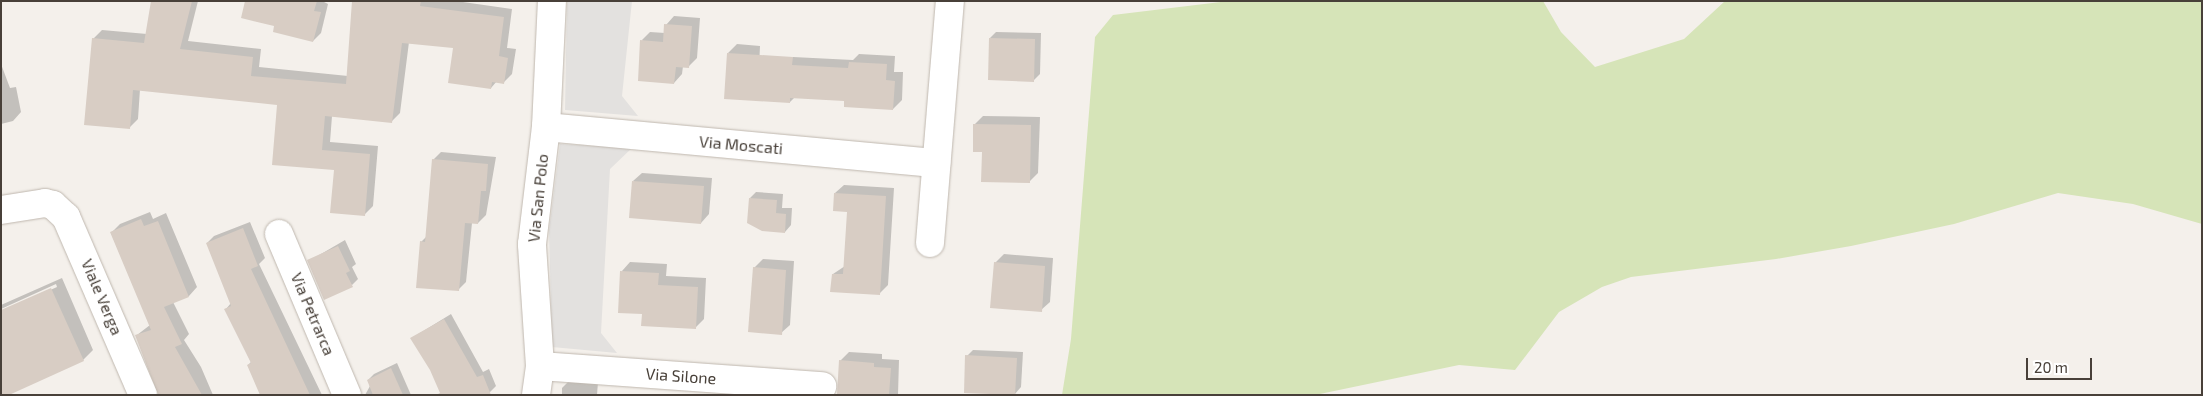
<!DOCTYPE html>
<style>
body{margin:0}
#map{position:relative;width:2203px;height:396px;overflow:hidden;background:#f4f0eb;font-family:"Exo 2",sans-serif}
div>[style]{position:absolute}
.green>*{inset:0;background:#d6e4b8}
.parking>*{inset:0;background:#e3e1df}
.shadow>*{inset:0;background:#0003}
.building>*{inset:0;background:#d8cdc4}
.roads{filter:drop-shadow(0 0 1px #bfb7ae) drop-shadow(0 0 1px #bfb7ae)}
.minor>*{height:28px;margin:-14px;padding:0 14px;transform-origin:14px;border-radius:14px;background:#fff}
span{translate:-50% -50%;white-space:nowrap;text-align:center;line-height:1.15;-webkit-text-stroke:4px #fff;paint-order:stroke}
.street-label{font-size:16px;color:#484039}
.frame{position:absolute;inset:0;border:2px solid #484039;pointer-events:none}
.scale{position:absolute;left:2026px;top:358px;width:66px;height:22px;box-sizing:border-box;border:2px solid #484039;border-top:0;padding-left:6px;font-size:15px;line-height:18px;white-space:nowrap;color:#484039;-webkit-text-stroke:4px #fff;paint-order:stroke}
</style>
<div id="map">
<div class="green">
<div style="clip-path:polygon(1229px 1px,1543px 1px,1561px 32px,1595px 67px,1684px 39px,1725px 1px,2202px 1px,2202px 224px,2133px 204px,2058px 193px,1954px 224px,1851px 246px,1776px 259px,1631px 277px,1602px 287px,1559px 312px,1515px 370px,1459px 365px,1315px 395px,1062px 395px,1071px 339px,1095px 37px,1113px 15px)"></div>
</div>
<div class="parking">
<div style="clip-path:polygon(567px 1px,632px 1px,622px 96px,638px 116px,565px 110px)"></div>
<div style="clip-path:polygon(560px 144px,632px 148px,610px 169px,601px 333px,617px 353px,552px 347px,549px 230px)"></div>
</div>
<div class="shadow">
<div style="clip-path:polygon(153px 1px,198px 1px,188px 41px,261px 49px,259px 67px,348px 76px,354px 1px,456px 1px,512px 9px,507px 48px,516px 49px,512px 74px,504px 82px,497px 81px,491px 88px,455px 47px,409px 42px,400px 113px,391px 122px,332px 116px,330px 142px,378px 146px,373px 206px,364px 215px,335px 169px,279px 104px,140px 89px,138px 119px,129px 128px,93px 39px,102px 30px,147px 34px)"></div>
<div style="clip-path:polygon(246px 1px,322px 1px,328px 4px,321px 33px,313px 41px,276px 26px)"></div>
<div style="clip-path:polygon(674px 16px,700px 18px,697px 58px,688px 67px,683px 66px,682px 74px,674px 83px,642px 40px,650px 32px,665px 33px,666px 25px)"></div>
<div style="clip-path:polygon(996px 32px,1041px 33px,1040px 74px,1034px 80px,990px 38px)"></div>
<div style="clip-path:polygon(737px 44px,760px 46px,759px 68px,785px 66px,793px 57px,853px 60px,859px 54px,895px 56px,894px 72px,903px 72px,902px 100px,893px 109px,845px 100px,795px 97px,790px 102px,728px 53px)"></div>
<div style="clip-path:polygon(1px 64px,10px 88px,16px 87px,21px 112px,13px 121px,1px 124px)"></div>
<div style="clip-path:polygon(983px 116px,1040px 117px,1038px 173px,1029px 182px,983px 151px,974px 125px)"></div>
<div style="clip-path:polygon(441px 152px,496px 157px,486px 215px,478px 223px,472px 223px,466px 282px,458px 290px,421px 242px,427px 236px,433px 160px)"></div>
<div style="clip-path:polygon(642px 173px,712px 178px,709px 214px,701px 223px,633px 181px)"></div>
<div style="clip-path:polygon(844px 185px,894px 188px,888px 285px,880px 293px,833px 274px,845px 266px,848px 211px,835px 193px)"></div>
<div style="clip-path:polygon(756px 192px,783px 194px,782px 208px,792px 208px,791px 225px,785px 232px,750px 198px)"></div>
<div style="clip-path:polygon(150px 212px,153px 219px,166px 213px,197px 287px,189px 296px,173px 302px,189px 334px,184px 340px,201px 367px,213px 395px,160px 395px,137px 335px,150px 325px,111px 233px,120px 224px)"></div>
<div style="clip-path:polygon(250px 222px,265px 258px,259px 264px,322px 395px,262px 395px,248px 365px,251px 362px,226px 309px,231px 303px,207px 243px,214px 236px)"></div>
<div style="clip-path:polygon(345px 240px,356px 264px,352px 267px,358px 279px,352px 285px,309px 261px)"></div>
<div style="clip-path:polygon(1004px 254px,1053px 258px,1050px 302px,1041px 310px,995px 263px)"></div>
<div style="clip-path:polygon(763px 259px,794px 261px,790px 325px,781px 333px,754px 268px)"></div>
<div style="clip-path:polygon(630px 262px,667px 264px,666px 276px,706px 278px,704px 319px,695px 328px,644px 313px,622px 271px)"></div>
<div style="clip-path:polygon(62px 278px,93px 350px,83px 360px,1px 312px,57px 287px,56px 284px,1px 309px,1px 305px)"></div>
<div style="clip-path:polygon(451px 314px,483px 372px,489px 369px,496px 386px,490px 392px,486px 394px,431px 369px,412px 338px)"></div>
<div style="clip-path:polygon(973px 350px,1023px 352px,1021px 387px,1015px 394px,967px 356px)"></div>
<div style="clip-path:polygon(849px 352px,882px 354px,882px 359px,899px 360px,898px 395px,838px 395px,840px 361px)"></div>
<div style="clip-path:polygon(397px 363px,411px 395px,365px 395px,370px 386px,368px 380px,374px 374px)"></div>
<div style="clip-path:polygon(570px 380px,598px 382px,597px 395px,562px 395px,562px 388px)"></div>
</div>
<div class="building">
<div style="clip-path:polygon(151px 1px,192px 1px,180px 49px,253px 57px,251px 76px,346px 84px,352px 1px,421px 1px,420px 6px,504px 17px,499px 56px,508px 58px,504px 84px,492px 82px,491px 89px,448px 83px,453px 48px,402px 43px,392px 123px,325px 116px,322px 150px,370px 154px,365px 216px,330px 213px,334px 170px,272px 165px,277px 105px,133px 90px,130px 129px,84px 125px,92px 38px,144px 43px)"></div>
<div style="clip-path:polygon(245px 1px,317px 1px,314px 11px,321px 12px,313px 42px,273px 32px,274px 26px,241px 18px)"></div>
<div style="clip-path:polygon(664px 24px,692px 26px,689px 68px,676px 67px,674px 84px,638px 81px,640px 40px,663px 42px)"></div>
<div style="clip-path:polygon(989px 38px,1035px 39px,1034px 82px,988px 80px)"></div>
<div style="clip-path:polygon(727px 53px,793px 57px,792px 65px,848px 68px,849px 62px,887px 64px,886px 80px,895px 81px,893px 110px,844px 107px,844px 101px,790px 98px,790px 103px,724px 99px)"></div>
<div style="clip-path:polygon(973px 124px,1031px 125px,1030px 183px,981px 182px,982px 152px,973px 152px)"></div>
<div style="clip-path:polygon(432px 159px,488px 164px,486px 191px,481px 191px,478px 224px,465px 223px,459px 291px,416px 288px,420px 241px,425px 242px)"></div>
<div style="clip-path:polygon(632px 181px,704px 186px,701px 224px,629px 218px)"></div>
<div style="clip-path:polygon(834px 193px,886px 196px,880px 295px,830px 292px,832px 274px,843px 274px,847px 212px,833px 211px)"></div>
<div style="clip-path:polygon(749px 198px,777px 200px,776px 213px,786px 214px,785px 233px,762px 231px,747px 223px)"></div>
<div style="clip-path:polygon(141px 219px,144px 226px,158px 221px,189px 297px,164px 307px,182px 344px,175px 347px,202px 395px,158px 395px,135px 335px,151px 330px,110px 232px)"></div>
<div style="clip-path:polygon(243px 228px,258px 266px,251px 269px,310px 395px,260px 395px,247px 365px,251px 363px,224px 309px,231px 306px,206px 243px)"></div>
<div style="clip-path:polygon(338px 246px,350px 271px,346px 273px,353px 287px,324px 300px,307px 260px)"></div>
<div style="clip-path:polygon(994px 262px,1045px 266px,1042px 312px,990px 308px)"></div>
<div style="clip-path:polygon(753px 267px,786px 270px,782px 335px,748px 332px)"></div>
<div style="clip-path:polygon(620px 271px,659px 273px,658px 285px,698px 287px,696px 329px,641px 326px,642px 314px,618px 313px)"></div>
<div style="clip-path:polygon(51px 288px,84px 361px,9px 395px,1px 395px,1px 310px)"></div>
<div style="clip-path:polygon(444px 319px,477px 377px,483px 375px,491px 395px,436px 395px,440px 393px,430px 370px,410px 338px)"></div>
<div style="clip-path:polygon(965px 355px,1017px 358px,1015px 395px,964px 393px)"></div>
<div style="clip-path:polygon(839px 360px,874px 363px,874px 367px,891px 368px,889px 395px,837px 395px)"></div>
<div style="clip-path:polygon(391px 368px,403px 395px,373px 395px,367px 380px)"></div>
</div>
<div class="roads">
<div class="minor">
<div style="left:546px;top:127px;width:392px;rotate:5.3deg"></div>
<div style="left:1px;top:210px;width:45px;rotate:-9deg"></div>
<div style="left:45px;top:203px;width:8px;rotate:14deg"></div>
<div style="left:53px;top:205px;width:18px;rotate:43deg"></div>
<div style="left:66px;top:217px;width:194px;rotate:66.6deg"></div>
<div style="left:279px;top:234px;width:175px;rotate:67.1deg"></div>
<div style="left:930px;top:243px;width:243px;rotate:-85.3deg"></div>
<div style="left:540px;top:366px;width:283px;rotate:4.1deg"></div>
<div style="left:536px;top:395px;width:29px;rotate:-82deg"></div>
<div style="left:540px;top:366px;width:122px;rotate:-93.8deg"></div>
<div style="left:532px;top:244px;width:118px;rotate:-83.2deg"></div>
<div style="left:546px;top:127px;width:126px;rotate:-87.3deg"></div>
</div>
</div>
<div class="street-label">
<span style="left:741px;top:145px;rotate:5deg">Via Moscati</span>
<span style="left:538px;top:198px;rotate:-84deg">Via San Polo</span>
<span style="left:102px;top:297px;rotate:67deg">Viale Verga</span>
<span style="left:313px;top:314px;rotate:67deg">Via Petrarca</span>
<span style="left:681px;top:376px;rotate:4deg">Via Silone</span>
</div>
<div class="frame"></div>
<div class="scale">20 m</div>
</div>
